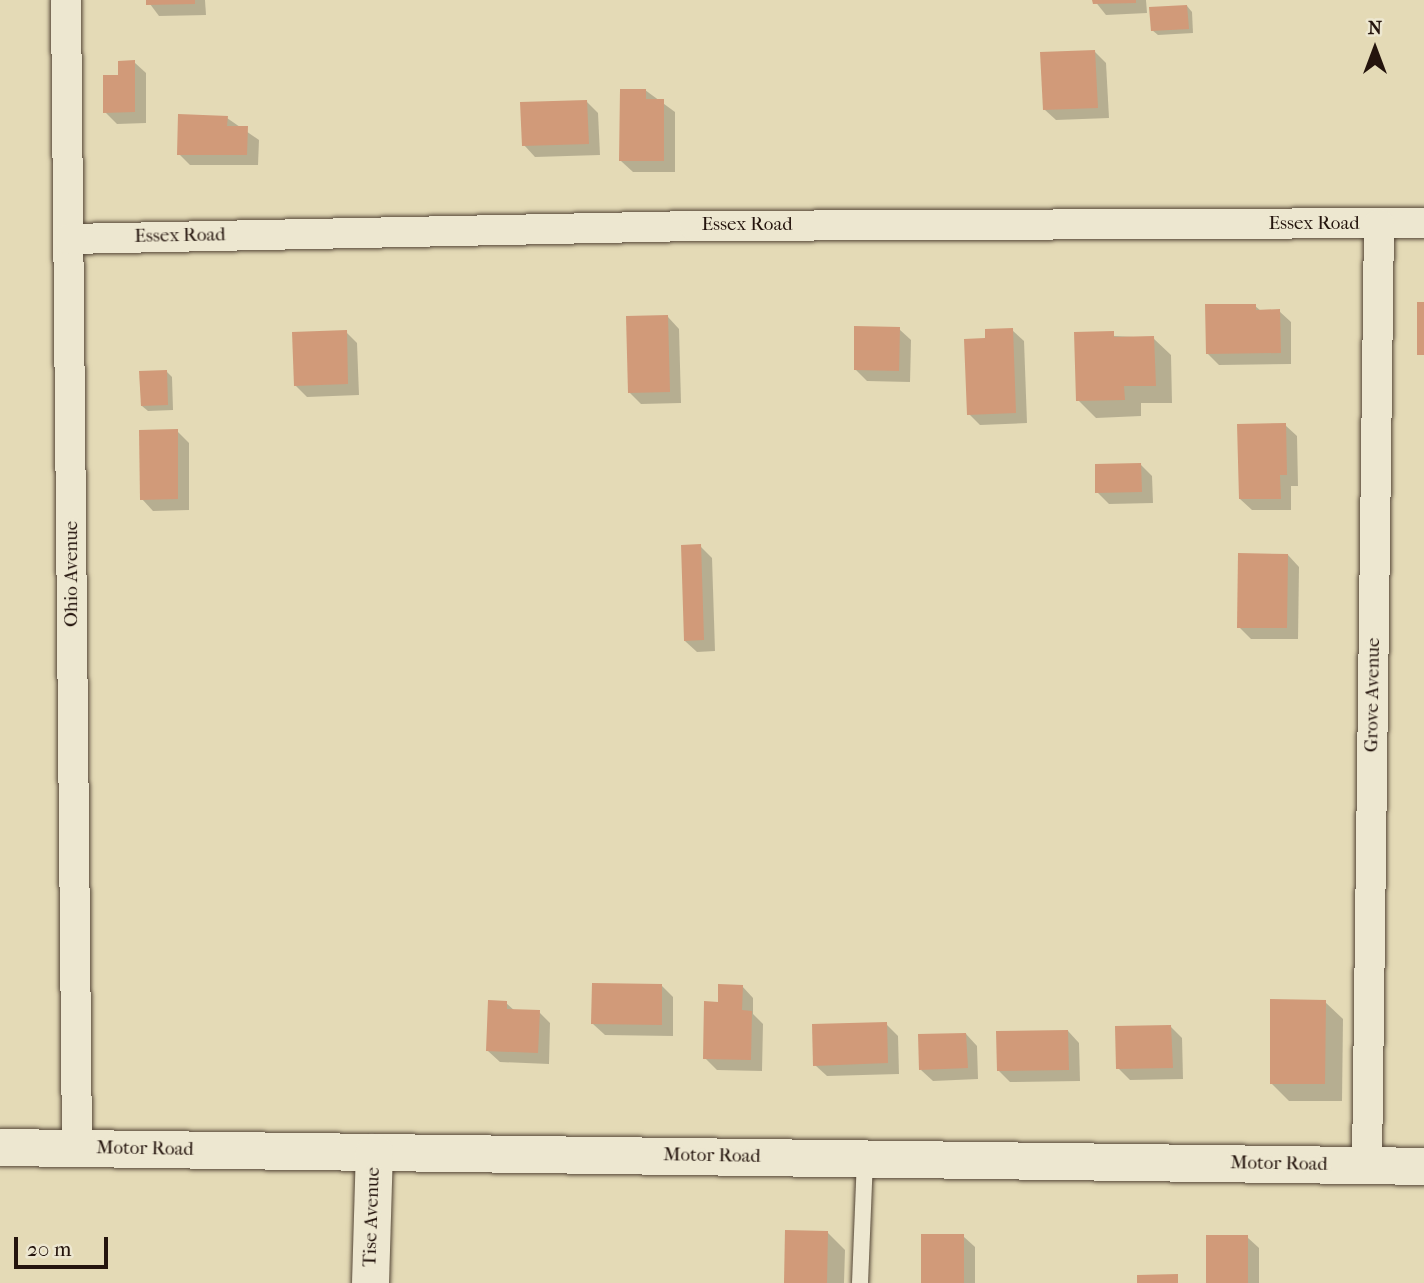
<!DOCTYPE html>
<style>
body{margin:0}
#map{position:relative;width:1424px;height:1283px;overflow:hidden;background:#e4dab6;font-family:"IM FELL French Canon",serif}
div>[style]{position:absolute}
.shadow>*{inset:0;background:#0003}
.building>*{inset:0;background:#d19a79}
.roads{filter:drop-shadow(0 0 2px #544637) drop-shadow(0 0 2px #544637)}
.service>*{height:16px;margin:-8px;padding:0 8px;transform-origin:8px;border-radius:8px;background:#ede7d0}
.minor>*{height:30px;margin:-15px;padding:0 15px;transform-origin:15px;border-radius:15px;background:#ede7d0}
.tertiary>*{height:37px;margin:-18.5px;padding:0 18.5px;transform-origin:18.5px;border-radius:18.5px;background:#ede7d0}
span{translate:-50% -50%;white-space:nowrap;text-align:center;line-height:1.15;-webkit-text-stroke:6px #ede7d0;paint-order:stroke}
.street-label{font-size:19px;color:#24140d}
.north{position:absolute;left:1340px;top:14px;width:70px;height:70px;-webkit-text-stroke:5px #ede7d0;paint-order:stroke;rotate:0deg;font-size:19px;font-weight:700;line-height:28px;text-align:center;color:#24140d}
.north::after{content:'';display:block;margin:auto;width:24px;height:32px;background:#24140d;clip-path:polygon(50% 0,100% 100%,50% 72%,0 100%)}
.scale{position:absolute;left:14px;top:1237px;width:94px;height:32px;box-sizing:border-box;border:4px solid #24140d;border-top:0;padding-left:9px;font-size:21px;line-height:24px;white-space:nowrap;color:#24140d;-webkit-text-stroke:5px #ede7d0;paint-order:stroke}
</style>
<div id="map">
<div class="shadow">
<div style="clip-path:polygon(147px 0,205px 0,206px 15px,159px 16px)"></div>
<div style="clip-path:polygon(1094px 0,1146px 0,1147px 13px,1106px 15px)"></div>
<div style="clip-path:polygon(1187px 6px,1192px 12px,1193px 33px,1158px 35px,1152px 30px)"></div>
<div style="clip-path:polygon(1095px 52px,1106px 63px,1109px 118px,1056px 120px,1044px 109px)"></div>
<div style="clip-path:polygon(134px 62px,146px 73px,146px 123px,117px 124px,105px 112px)"></div>
<div style="clip-path:polygon(645px 90px,675px 112px,675px 172px,633px 172px,621px 161px)"></div>
<div style="clip-path:polygon(586px 101px,598px 113px,600px 155px,535px 157px,524px 145px)"></div>
<div style="clip-path:polygon(227px 118px,259px 140px,258px 165px,190px 165px,179px 154px)"></div>
<div style="clip-path:polygon(1255px 306px,1261px 311px,1279px 311px,1291px 322px,1291px 364px,1219px 365px,1207px 353px)"></div>
<div style="clip-path:polygon(668px 317px,679px 329px,681px 403px,641px 404px,630px 393px)"></div>
<div style="clip-path:polygon(899px 329px,911px 340px,910px 382px,867px 381px,856px 370px)"></div>
<div style="clip-path:polygon(1012px 330px,1024px 341px,1027px 423px,980px 425px,969px 414px,987px 340px)"></div>
<div style="clip-path:polygon(346px 332px,357px 343px,359px 395px,307px 397px,295px 385px)"></div>
<div style="clip-path:polygon(1076px 334px,1153px 338px,1171px 355px,1172px 403px,1141px 403px,1141px 416px,1096px 418px,1078px 400px)"></div>
<div style="clip-path:polygon(167px 372px,172px 377px,173px 410px,148px 411px,142px 406px)"></div>
<div style="clip-path:polygon(1285px 425px,1297px 436px,1298px 486px,1291px 486px,1291px 510px,1252px 510px,1240px 499px)"></div>
<div style="clip-path:polygon(177px 431px,189px 443px,189px 510px,153px 511px,142px 499px)"></div>
<div style="clip-path:polygon(1141px 465px,1152px 476px,1153px 503px,1109px 504px,1097px 492px)"></div>
<div style="clip-path:polygon(700px 546px,712px 558px,715px 651px,697px 652px,685px 641px)"></div>
<div style="clip-path:polygon(1288px 555px,1299px 567px,1298px 639px,1251px 639px,1239px 627px)"></div>
<div style="clip-path:polygon(661px 985px,673px 997px,673px 1036px,605px 1035px,593px 1024px)"></div>
<div style="clip-path:polygon(742px 986px,753px 998px,753px 1014px,763px 1024px,762px 1071px,717px 1070px,705px 1058px,719px 1004px)"></div>
<div style="clip-path:polygon(1325px 1002px,1343px 1019px,1342px 1101px,1289px 1101px,1271px 1083px)"></div>
<div style="clip-path:polygon(506px 1003px,515px 1011px,539px 1012px,550px 1023px,549px 1064px,500px 1062px,488px 1051px)"></div>
<div style="clip-path:polygon(886px 1024px,898px 1036px,899px 1074px,827px 1076px,815px 1065px)"></div>
<div style="clip-path:polygon(1171px 1027px,1182px 1038px,1183px 1079px,1130px 1080px,1118px 1068px)"></div>
<div style="clip-path:polygon(1068px 1031px,1079px 1043px,1080px 1081px,1010px 1082px,999px 1071px)"></div>
<div style="clip-path:polygon(966px 1034px,977px 1046px,978px 1079px,933px 1081px,921px 1070px)"></div>
<div style="clip-path:polygon(827px 1232px,845px 1250px,844px 1283px,786px 1283px)"></div>
<div style="clip-path:polygon(963px 1236px,975px 1247px,975px 1283px,923px 1283px)"></div>
<div style="clip-path:polygon(1247px 1237px,1259px 1248px,1259px 1283px,1207px 1283px)"></div>
</div>
<div class="building">
<div style="clip-path:polygon(146px 0,195px 0,195px 4px,146px 5px)"></div>
<div style="clip-path:polygon(1092px 0,1136px 0,1136px 3px,1093px 4px)"></div>
<div style="clip-path:polygon(1187px 5px,1189px 29px,1151px 31px,1149px 7px)"></div>
<div style="clip-path:polygon(1095px 50px,1098px 108px,1043px 110px,1040px 52px)"></div>
<div style="clip-path:polygon(135px 60px,135px 112px,103px 113px,103px 75px,118px 75px,118px 61px)"></div>
<div style="clip-path:polygon(620px 89px,646px 89px,646px 99px,664px 99px,664px 161px,619px 161px)"></div>
<div style="clip-path:polygon(587px 100px,589px 144px,522px 146px,520px 102px)"></div>
<div style="clip-path:polygon(178px 114px,228px 116px,227px 126px,248px 126px,247px 155px,177px 155px)"></div>
<div style="clip-path:polygon(1417px 302px,1424px 302px,1424px 355px,1417px 355px)"></div>
<div style="clip-path:polygon(1205px 304px,1256px 304px,1256px 310px,1280px 309px,1281px 353px,1206px 354px)"></div>
<div style="clip-path:polygon(668px 315px,670px 392px,628px 393px,626px 316px)"></div>
<div style="clip-path:polygon(854px 326px,900px 327px,899px 371px,854px 370px)"></div>
<div style="clip-path:polygon(1013px 328px,1016px 413px,967px 415px,964px 339px,985px 338px,985px 329px)"></div>
<div style="clip-path:polygon(347px 330px,348px 384px,294px 386px,292px 332px)"></div>
<div style="clip-path:polygon(1114px 331px,1114px 337px,1154px 336px,1156px 386px,1124px 386px,1125px 400px,1076px 401px,1074px 332px)"></div>
<div style="clip-path:polygon(167px 370px,168px 405px,141px 406px,139px 371px)"></div>
<div style="clip-path:polygon(1286px 423px,1287px 475px,1280px 475px,1281px 499px,1239px 499px,1237px 424px)"></div>
<div style="clip-path:polygon(178px 429px,178px 499px,140px 500px,139px 430px)"></div>
<div style="clip-path:polygon(1141px 463px,1142px 492px,1095px 493px,1095px 464px)"></div>
<div style="clip-path:polygon(701px 544px,704px 640px,684px 641px,681px 545px)"></div>
<div style="clip-path:polygon(1238px 553px,1288px 554px,1287px 628px,1237px 628px)"></div>
<div style="clip-path:polygon(592px 983px,662px 984px,662px 1025px,591px 1024px)"></div>
<div style="clip-path:polygon(718px 984px,743px 985px,742px 1010px,752px 1011px,751px 1060px,703px 1059px,704px 1001px,718px 1002px)"></div>
<div style="clip-path:polygon(1270px 999px,1326px 1000px,1325px 1084px,1270px 1084px)"></div>
<div style="clip-path:polygon(488px 1000px,507px 1001px,507px 1009px,540px 1010px,538px 1053px,486px 1051px)"></div>
<div style="clip-path:polygon(887px 1022px,888px 1063px,813px 1066px,812px 1024px)"></div>
<div style="clip-path:polygon(1171px 1025px,1173px 1068px,1116px 1069px,1115px 1026px)"></div>
<div style="clip-path:polygon(1068px 1030px,1069px 1070px,997px 1071px,996px 1031px)"></div>
<div style="clip-path:polygon(966px 1033px,968px 1068px,919px 1070px,918px 1034px)"></div>
<div style="clip-path:polygon(785px 1230px,828px 1231px,827px 1283px,784px 1283px)"></div>
<div style="clip-path:polygon(921px 1234px,964px 1234px,964px 1283px,921px 1283px)"></div>
<div style="clip-path:polygon(1206px 1235px,1248px 1235px,1248px 1283px,1206px 1283px)"></div>
<div style="clip-path:polygon(1178px 1274px,1178px 1283px,1137px 1283px,1137px 1275px)"></div>
</div>
<div class="roads">
<div class="service">
<div style="left:860px;top:1283px;width:125px;rotate:-87.7deg"></div>
</div>
<div class="minor">
<div style="left:66px;top:0;width:1148px;rotate:89.45deg"></div>
<div style="left:69px;top:239px;width:626px;rotate:-1.19deg"></div>
<div style="left:695px;top:226px;width:729px;rotate:-0.24deg"></div>
<div style="left:1367px;top:1165px;width:941px;rotate:-89.27deg"></div>
</div>
<div class="tertiary">
<div style="left:0;top:1147px;width:1424px;rotate:0.76deg"></div>
<div style="left:370px;top:1283px;width:131px;rotate:-88.3deg"></div>
</div>
</div>
<div class="street-label">
<span style="left:1314px;top:224px">Essex Road</span>
<span style="left:747px;top:225px">Essex Road</span>
<span style="left:180px;top:236px;rotate:-1deg">Essex Road</span>
<span style="left:72px;top:574px;rotate:-90deg">Ohio Avenue</span>
<span style="left:1373px;top:695px;rotate:-89deg">Grove Avenue</span>
<span style="left:145px;top:1149px;rotate:1deg">Motor Road</span>
<span style="left:712px;top:1156px;rotate:1deg">Motor Road</span>
<span style="left:1279px;top:1164px;rotate:1deg">Motor Road</span>
<span style="left:372px;top:1217px;rotate:-88deg">Tise Avenue</span>
</div>
<div class="north">N</div>
<div class="scale">20 m</div>
</div>
